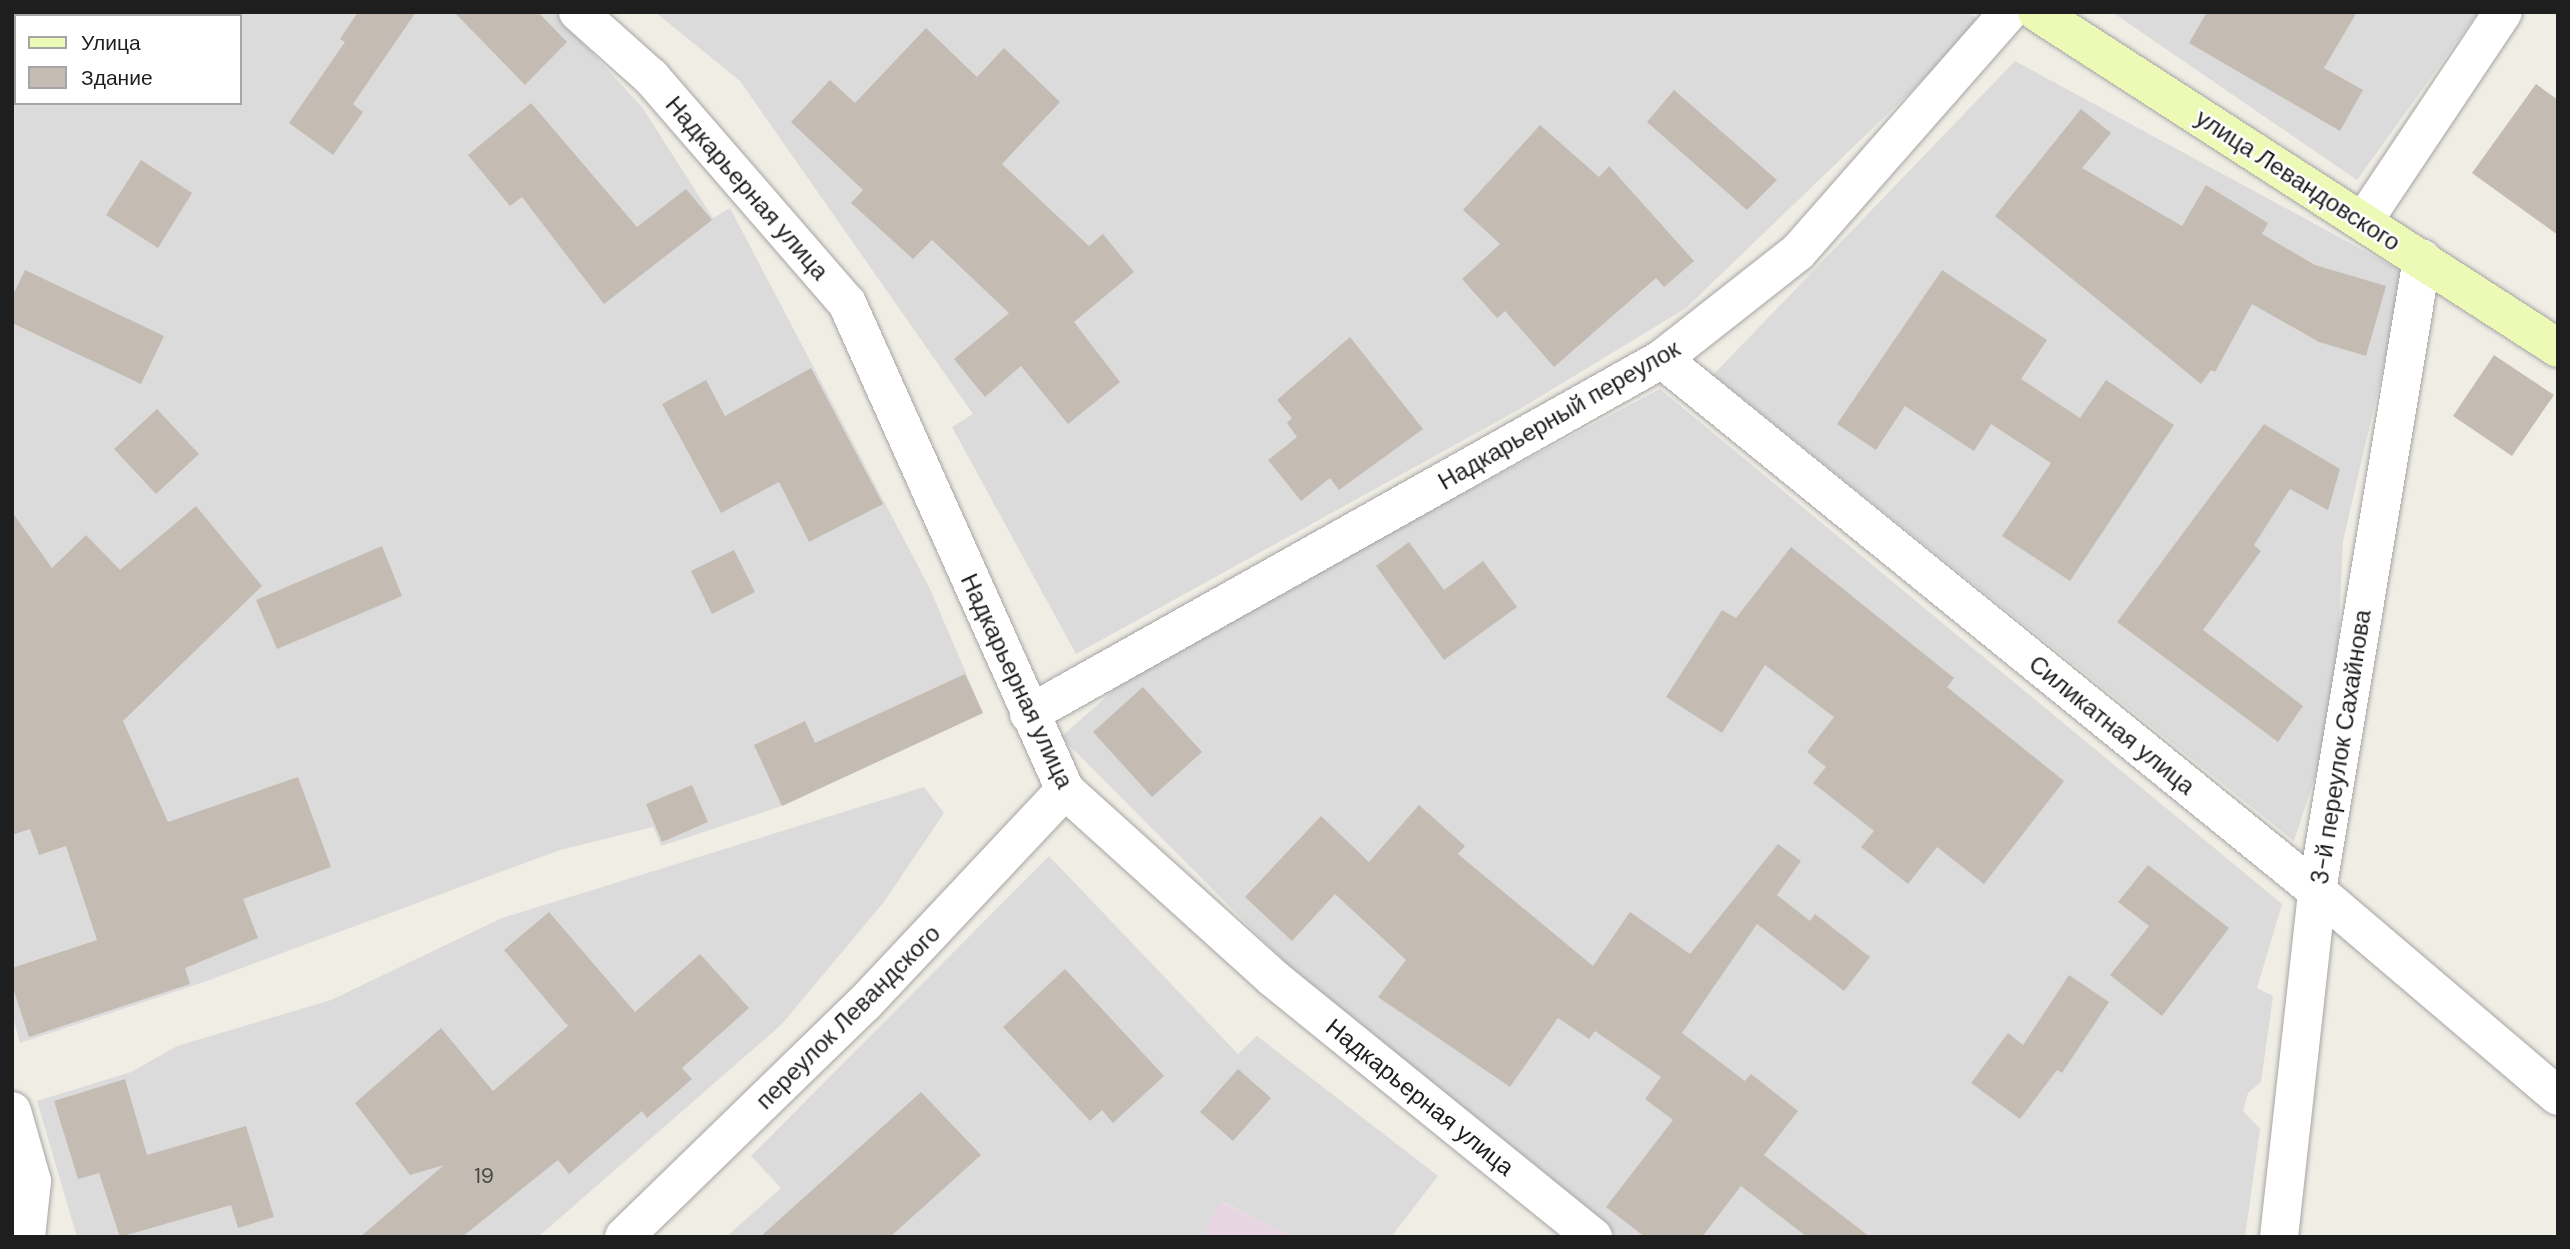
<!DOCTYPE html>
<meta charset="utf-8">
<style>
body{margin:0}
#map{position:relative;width:2570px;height:1249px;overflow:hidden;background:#efede4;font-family:"DM Sans",sans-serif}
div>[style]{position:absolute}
.residential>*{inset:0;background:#dcdbdb}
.industrial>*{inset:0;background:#e8d5e2}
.building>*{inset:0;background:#c4bcb3}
.roads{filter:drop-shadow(0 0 2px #a5a5a5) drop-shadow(0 0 2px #a5a5a5)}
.street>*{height:38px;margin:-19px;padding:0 19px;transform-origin:19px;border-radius:19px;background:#fff}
.secondary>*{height:38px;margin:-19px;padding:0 19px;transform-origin:19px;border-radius:19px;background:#edfab6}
span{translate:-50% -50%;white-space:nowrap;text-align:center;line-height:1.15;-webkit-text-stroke:5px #fff;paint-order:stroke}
.number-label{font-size:21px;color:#484643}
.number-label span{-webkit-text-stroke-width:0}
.street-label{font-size:24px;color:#1e1e1e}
.frame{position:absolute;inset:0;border:14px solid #1e1e1e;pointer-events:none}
.legend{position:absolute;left:14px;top:14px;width:228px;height:91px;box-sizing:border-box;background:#fff;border:2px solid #a5a5a5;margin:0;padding:9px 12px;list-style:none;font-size:21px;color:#1e1e1e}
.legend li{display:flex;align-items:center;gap:14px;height:35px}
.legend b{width:35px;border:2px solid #a5a5a5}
</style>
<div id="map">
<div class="residential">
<div style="clip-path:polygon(evenodd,12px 12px,554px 12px,642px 107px,713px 218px,730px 208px,930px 589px,983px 713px,782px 806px,661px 846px,653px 827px,560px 850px,207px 981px,20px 1043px,12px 1013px,12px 12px,16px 16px,240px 16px,240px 103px,16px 103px,16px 16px)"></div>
<div style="clip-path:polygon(655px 12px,1967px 12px,1983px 22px,1686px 308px,1520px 409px,1076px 654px,952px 427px,973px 414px,740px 81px)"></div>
<div style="clip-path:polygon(2112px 12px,2478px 12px,2357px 180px)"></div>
<div style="clip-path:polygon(2015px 61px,2405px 273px,2343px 541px,2335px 715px,2294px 841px,1713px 375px)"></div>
<div style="clip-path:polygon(1660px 389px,2282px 904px,2257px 988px,2273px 996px,2261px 1082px,2248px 1093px,2243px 1111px,2260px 1129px,2245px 1237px,1619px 1237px,1288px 965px,1061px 737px,1149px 659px)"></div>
<div style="clip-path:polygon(924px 787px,944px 813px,884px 902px,781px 1025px,538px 1237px,77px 1237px,37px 1101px,131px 1072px,177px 1046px,331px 1000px,502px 918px)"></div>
<div style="clip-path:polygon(1049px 856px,1238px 1054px,1257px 1036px,1438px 1176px,1391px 1237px,1293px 1237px,1221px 1201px,1202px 1237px,726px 1237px,781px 1188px,751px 1156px)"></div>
</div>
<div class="industrial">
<div style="clip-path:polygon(1220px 1201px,1293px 1237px,1202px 1237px)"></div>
</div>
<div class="building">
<div style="clip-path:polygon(358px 12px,416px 12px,353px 104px,363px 112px,333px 155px,289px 123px,345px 42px,340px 39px)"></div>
<div style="clip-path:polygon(454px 12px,538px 12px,567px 42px,525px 85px)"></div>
<div style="clip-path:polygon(2207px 12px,2357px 12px,2324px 68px,2363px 90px,2340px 131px,2189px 43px)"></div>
<div style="clip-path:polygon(926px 28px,977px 77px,1004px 48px,1060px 102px,1002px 164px,1089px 246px,1103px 234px,1134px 272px,1074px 322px,1120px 382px,1068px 424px,1021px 366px,985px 397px,954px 359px,1009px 313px,932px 240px,913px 259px,851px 203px,863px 190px,791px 122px,830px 80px,855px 103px)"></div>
<div style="clip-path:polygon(2536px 84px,2558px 100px,2558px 235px,2472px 173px)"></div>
<div style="clip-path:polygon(1674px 90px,1777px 180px,1747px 210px,1647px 122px)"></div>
<div style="clip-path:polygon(531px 103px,637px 227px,686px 189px,712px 220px,604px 304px,522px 197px,510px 206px,468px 155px)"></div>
<div style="clip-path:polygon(2081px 109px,2111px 133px,2082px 168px,2182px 226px,2206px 185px,2268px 223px,2262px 234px,2315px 265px,2386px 286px,2366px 356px,2319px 342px,2252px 304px,2215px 372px,2211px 370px,2201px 384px,1995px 216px)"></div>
<div style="clip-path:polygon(1540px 125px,1599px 177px,1609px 166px,1694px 261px,1664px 287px,1656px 278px,1554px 367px,1505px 311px,1497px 318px,1462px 279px,1500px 244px,1463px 210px)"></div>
<div style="clip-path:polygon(141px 160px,192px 193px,158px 248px,106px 215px)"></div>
<div style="clip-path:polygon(25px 270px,164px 336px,141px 384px,12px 323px,12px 297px)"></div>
<div style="clip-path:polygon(1942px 270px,2047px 340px,2021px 379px,2080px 418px,2106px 380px,2174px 425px,2070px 581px,2002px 536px,2051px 463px,1991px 424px,1974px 451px,1905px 406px,1876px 450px,1837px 424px)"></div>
<div style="clip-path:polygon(1350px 337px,1423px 429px,1339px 490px,1330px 478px,1301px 501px,1268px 460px,1297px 437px,1287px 423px,1292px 418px,1277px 400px)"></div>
<div style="clip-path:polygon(2494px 355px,2554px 395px,2512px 456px,2453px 416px)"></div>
<div style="clip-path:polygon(811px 368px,883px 504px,809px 542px,779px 482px,721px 513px,662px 404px,706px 380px,725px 416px)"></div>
<div style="clip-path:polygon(157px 409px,199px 454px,156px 494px,114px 449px)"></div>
<div style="clip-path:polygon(2264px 424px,2340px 469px,2328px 510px,2290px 489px,2254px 545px,2261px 551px,2203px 630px,2303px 706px,2278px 742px,2117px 622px)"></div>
<div style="clip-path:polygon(196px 506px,262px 586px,123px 721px,168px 822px,298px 777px,331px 867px,243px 899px,258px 938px,185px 968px,190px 984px,29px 1037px,12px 985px,12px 968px,97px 940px,66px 846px,39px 855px,30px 829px,12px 835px,12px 512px,52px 568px,86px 535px,120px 570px)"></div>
<div style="clip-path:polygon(1409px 542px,1444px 590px,1483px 561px,1517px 607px,1444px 660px,1376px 566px)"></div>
<div style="clip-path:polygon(382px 546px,402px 596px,277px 649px,256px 600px)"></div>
<div style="clip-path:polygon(1791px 547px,1954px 678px,1947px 687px,2064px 781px,1984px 884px,1937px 847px,1908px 884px,1861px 847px,1874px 831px,1813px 783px,1826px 767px,1807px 752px,1834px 717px,1765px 665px,1722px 733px,1666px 697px,1722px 610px,1736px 618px)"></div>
<div style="clip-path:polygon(734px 550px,755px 592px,712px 614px,691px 571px)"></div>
<div style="clip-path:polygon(965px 674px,983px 713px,782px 806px,754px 745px,805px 721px,815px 743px)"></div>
<div style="clip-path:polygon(1143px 687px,1202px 752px,1152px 797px,1093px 732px)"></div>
<div style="clip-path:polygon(692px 785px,708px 822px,662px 842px,646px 804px)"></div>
<div style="clip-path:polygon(1419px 805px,1465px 846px,1458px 854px,1593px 966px,1630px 912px,1690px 954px,1778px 844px,1801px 861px,1777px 895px,1810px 921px,1815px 914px,1870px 957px,1844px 991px,1757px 924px,1682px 1033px,1745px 1081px,1751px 1074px,1798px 1111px,1764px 1155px,1870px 1237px,1807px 1237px,1741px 1186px,1702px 1237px,1645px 1237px,1606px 1207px,1673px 1120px,1645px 1099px,1661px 1077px,1595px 1031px,1589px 1039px,1558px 1018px,1510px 1087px,1378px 997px,1406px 960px,1335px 894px,1292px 941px,1245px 897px,1321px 816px,1369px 862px)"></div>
<div style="clip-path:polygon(2148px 865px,2229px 928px,2162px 1016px,2110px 975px,2149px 926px,2118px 902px)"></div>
<div style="clip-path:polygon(549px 912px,635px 1012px,700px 954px,749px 1008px,682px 1068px,692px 1079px,647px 1118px,642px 1111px,569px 1174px,558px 1160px,462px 1237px,360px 1237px,444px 1165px,410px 1175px,355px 1103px,441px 1028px,493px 1091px,568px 1026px,504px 950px)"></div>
<div style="clip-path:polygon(1065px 969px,1164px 1076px,1113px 1123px,1102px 1110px,1090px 1121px,1003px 1027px)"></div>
<div style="clip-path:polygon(2069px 975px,2109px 1002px,2062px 1073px,2057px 1070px,2020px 1119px,1971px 1083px,2008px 1033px,2023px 1045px)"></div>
<div style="clip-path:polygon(1238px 1069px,1271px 1098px,1233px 1141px,1200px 1112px)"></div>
<div style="clip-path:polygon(125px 1079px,147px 1155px,246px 1126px,274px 1217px,238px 1228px,231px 1205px,120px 1237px,99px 1173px,78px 1179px,54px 1101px)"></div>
<div style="clip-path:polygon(921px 1092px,981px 1155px,890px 1237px,760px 1237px)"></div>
</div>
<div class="roads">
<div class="street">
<div style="left:578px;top:12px;width:98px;rotate:41.7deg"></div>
<div style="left:651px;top:77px;width:299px;rotate:49.1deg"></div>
<div style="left:847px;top:303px;width:534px;rotate:65.88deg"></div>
<div style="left:1065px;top:790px;width:280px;rotate:42.1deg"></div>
<div style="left:1273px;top:978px;width:412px;rotate:39deg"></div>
<div style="left:2363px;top:222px;width:252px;rotate:-56.3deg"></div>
<div style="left:1662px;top:359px;width:844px;rotate:39.08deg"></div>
<div style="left:2317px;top:891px;width:316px;rotate:40.4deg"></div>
<div style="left:1029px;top:714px;width:726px;rotate:-29.28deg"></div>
<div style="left:1662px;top:359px;width:173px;rotate:-38.2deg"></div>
<div style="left:1798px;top:252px;width:320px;rotate:-48.7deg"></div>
<div style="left:12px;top:1111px;width:73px;rotate:74.1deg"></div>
<div style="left:32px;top:1181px;width:56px;rotate:96.1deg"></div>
<div style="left:624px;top:1237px;width:334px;rotate:-44.2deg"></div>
<div style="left:864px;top:1004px;width:294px;rotate:-46.8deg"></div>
<div style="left:2279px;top:1237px;width:348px;rotate:-83.7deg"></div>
<div style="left:2317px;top:891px;width:641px;rotate:-80.57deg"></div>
</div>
<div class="secondary">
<div style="left:2037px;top:12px;width:620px;rotate:32.82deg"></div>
</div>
</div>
<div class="number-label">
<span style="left:484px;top:1176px">19</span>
</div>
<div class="street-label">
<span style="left:2298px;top:180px;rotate:33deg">улица Левандовского</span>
<span style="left:747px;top:188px;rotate:49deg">Надкарьерная улица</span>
<span style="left:1559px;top:415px;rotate:-30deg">Надкарьерный переулок</span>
<span style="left:1017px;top:681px;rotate:65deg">Надкарьерная улица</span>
<span style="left:2112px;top:725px;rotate:39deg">Силикатная улица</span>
<span style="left:2341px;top:747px;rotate:-81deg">3-й переулок Сахайнова</span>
<span style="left:848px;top:1017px;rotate:-45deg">переулок Левандского</span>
<span style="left:1420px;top:1097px;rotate:39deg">Надкарьерная улица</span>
</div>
<div class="frame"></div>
<ul class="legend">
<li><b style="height:9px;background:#edfab6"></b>Улица</li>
<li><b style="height:19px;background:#c4bcb3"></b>Здание</li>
</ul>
</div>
